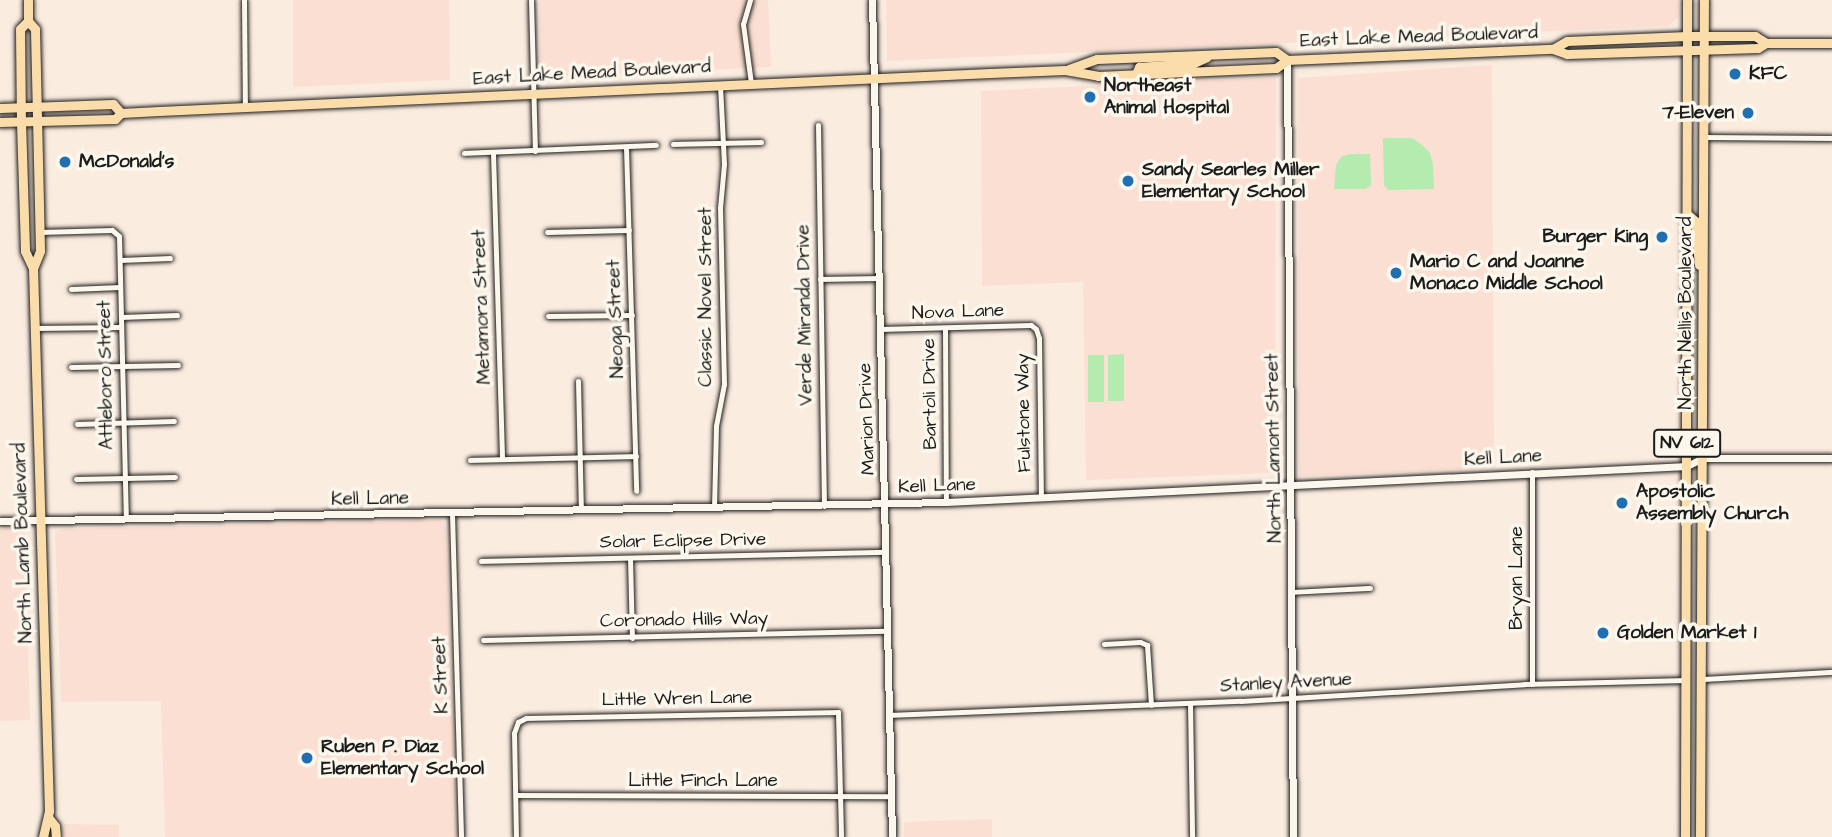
<!DOCTYPE html>
<style>
body{margin:0}
#map{position:relative;width:1832px;height:837px;overflow:hidden;background:#fbece0;font-family:"Architects Daughter",sans-serif}
div>[style]{position:absolute}
.built>*{inset:0;background:#fbdfd2}
.green>*{inset:0;background:#b4ebae}
.roads{filter:drop-shadow(0 0 2px #1c1c1c) drop-shadow(0 0 2px #1c1c1c)}
.minor>*{height:5px;margin:-2.5px;padding:0 2.5px;transform-origin:2.5px;border-radius:2.5px;background:#fbf7ec}
.tertiary>*{height:7px;margin:-3.5px;padding:0 3.5px;transform-origin:3.5px;border-radius:3.5px;background:#fbf7ec}
.primary>*{height:9px;margin:-4.5px;padding:0 4.5px;transform-origin:4.5px;border-radius:4.5px;background:#fbddab}
.dots>*{width:19px;height:19px;translate:-50% -50%;box-sizing:border-box;border:4px solid #fbf7ec;border-radius:50%}
span{translate:-50% -50%;white-space:nowrap;text-align:center;line-height:1.15;-webkit-text-stroke:7px #fbf7ec;paint-order:stroke}
.shield-label span{padding:2px 5px;background:#fbf7ec;border:2px solid;border-radius:5px;-webkit-text-stroke-width:0}
.shield-label{font-size:18px;color:#1c1c1c;font-weight:700}
.street-label{font-size:19px;color:#1c1c1c}
.poi-label{font-size:19px;color:#1c1c1c;font-weight:700}
.left{translate:0 -50%;text-align:left}
.right{translate:-100% -50%;text-align:right}
</style>
<div id="map">
<div class="built">
<div style="clip-path:polygon(293px 0,449px 0,450px 80px,293px 87px)"></div>
<div style="clip-path:polygon(540px 0,768px 0,771px 67px,550px 77px,540px 65px)"></div>
<div style="clip-path:polygon(886px 0,1679px 0,1679px 17px,1668px 26px,887px 61px)"></div>
<div style="clip-path:polygon(1492px 65px,1494px 468px,1299px 476px,1298px 78px)"></div>
<div style="clip-path:polygon(1276px 77px,1275px 473px,1086px 480px,1083px 282px,982px 286px,981px 91px)"></div>
<div style="clip-path:polygon(437px 520px,444px 522px,446px 529px,457px 837px,165px 837px,161px 701px,61px 702px,55px 532px,63px 529px)"></div>
<div style="clip-path:polygon(25px 528px,30px 720px,0 721px,0 529px)"></div>
<div style="clip-path:polygon(992px 819px,992px 837px,904px 837px,904px 822px)"></div>
<div style="clip-path:polygon(64px 824px,119px 825px,119px 837px,64px 837px)"></div>
</div>
<div class="green">
<div style="clip-path:polygon(1383px 138px,1412px 138px,1421px 144px,1430px 153px,1433px 165px,1434px 189px,1388px 190px,1384px 185px)"></div>
<div style="clip-path:polygon(1349px 154px,1370px 154px,1371px 185px,1366px 189px,1334px 189px,1336px 165px,1341px 157px)"></div>
<div style="clip-path:polygon(1124px 354px,1124px 401px,1108px 401px,1108px 355px)"></div>
<div style="clip-path:polygon(1088px 355px,1104px 355px,1104px 402px,1088px 402px)"></div>
</div>
<div class="roads">
<div class="minor">
<div style="left:244px;top:0;width:107px;rotate:89.5deg"></div>
<div style="left:531px;top:0;width:151px;rotate:88.5deg"></div>
<div style="left:750px;top:0;width:25px;rotate:106deg"></div>
<div style="left:743px;top:24px;width:60px;rotate:82.3deg"></div>
<div style="left:818px;top:125px;width:381px;rotate:89.1deg"></div>
<div style="left:1704px;top:137px;width:128px;rotate:0.4deg"></div>
<div style="left:673px;top:144px;width:88px;rotate:-1.3deg"></div>
<div style="left:626px;top:147px;width:344px;rotate:88.3deg"></div>
<div style="left:464px;top:153px;width:192px;rotate:-2.4deg"></div>
<div style="left:493px;top:153px;width:306px;rotate:88.3deg"></div>
<div style="left:39px;top:232px;width:73px;rotate:-1.6deg"></div>
<div style="left:112px;top:230px;width:9px;rotate:41deg"></div>
<div style="left:119px;top:236px;width:282px;rotate:88.6deg"></div>
<div style="left:547px;top:232px;width:82px;rotate:-1.4deg"></div>
<div style="left:120px;top:260px;width:50px;rotate:-2.3deg"></div>
<div style="left:820px;top:279px;width:58px;rotate:-1deg"></div>
<div style="left:71px;top:289px;width:49px;rotate:-2.3deg"></div>
<div style="left:548px;top:316px;width:84px;rotate:-0.7deg"></div>
<div style="left:121px;top:317px;width:56px;rotate:-2deg"></div>
<div style="left:34px;top:328px;width:87px;rotate:-0.7deg"></div>
<div style="left:945px;top:328px;width:174px;rotate:89.7deg"></div>
<div style="left:880px;top:329px;width:151px;rotate:-1.5deg"></div>
<div style="left:1031px;top:325px;width:6px;rotate:39deg"></div>
<div style="left:1036px;top:329px;width:9px;rotate:72deg"></div>
<div style="left:1039px;top:338px;width:159px;rotate:89.3deg"></div>
<div style="left:71px;top:367px;width:107px;rotate:-1.1deg"></div>
<div style="left:578px;top:381px;width:129px;rotate:88.7deg"></div>
<div style="left:77px;top:424px;width:97px;rotate:-1.8deg"></div>
<div style="left:470px;top:460px;width:166px;rotate:-1.4deg"></div>
<div style="left:76px;top:479px;width:99px;rotate:-1.2deg"></div>
<div style="left:714px;top:508px;width:82px;rotate:-88.6deg"></div>
<div style="left:716px;top:426px;width:43px;rotate:-79.2deg"></div>
<div style="left:724px;top:384px;width:176px;rotate:-91.3deg"></div>
<div style="left:720px;top:208px;width:44px;rotate:-84.8deg"></div>
<div style="left:724px;top:164px;width:79px;rotate:-92.9deg"></div>
<div style="left:452px;top:513px;width:324px;rotate:88.4deg"></div>
<div style="left:630px;top:558px;width:80px;rotate:88.6deg"></div>
<div style="left:481px;top:561px;width:404px;rotate:-1.3deg"></div>
<div style="left:1290px;top:592px;width:80px;rotate:-2.9deg"></div>
<div style="left:483px;top:640px;width:403px;rotate:-1.3deg"></div>
<div style="left:1104px;top:644px;width:36px;rotate:-3deg"></div>
<div style="left:1140px;top:642px;width:8px;rotate:23deg"></div>
<div style="left:1147px;top:645px;width:60px;rotate:86.2deg"></div>
<div style="left:1701px;top:679px;width:131px;rotate:-3.1deg"></div>
<div style="left:1532px;top:684px;width:212px;rotate:-90deg"></div>
<div style="left:1190px;top:703px;width:134px;rotate:89.1deg"></div>
<div style="left:888px;top:715px;width:353px;rotate:-2.3deg"></div>
<div style="left:1241px;top:701px;width:284px;rotate:-3.4deg"></div>
<div style="left:1524px;top:684px;width:162px;rotate:-1.4deg"></div>
<div style="left:516px;top:795px;width:375px;rotate:0.2deg"></div>
<div style="left:516px;top:837px;width:104px;rotate:-91.1deg"></div>
<div style="left:514px;top:733px;width:12px;rotate:-70deg"></div>
<div style="left:518px;top:722px;width:9px;rotate:-27deg"></div>
<div style="left:526px;top:718px;width:312px;rotate:-1.1deg"></div>
<div style="left:838px;top:712px;width:125px;rotate:88.6deg"></div>
</div>
<div class="tertiary">
<div style="left:872px;top:0;width:837px;rotate:88.63deg"></div>
<div style="left:1287px;top:60px;width:777px;rotate:89.56deg"></div>
<div style="left:0;top:521px;width:946px;rotate:-1.15deg"></div>
<div style="left:946px;top:502px;width:742px;rotate:-2.78deg"></div>
<div style="left:1687px;top:466px;width:18px;rotate:-27deg"></div>
<div style="left:1703px;top:458px;width:129px"></div>
</div>
<div class="primary">
<div style="left:28px;top:0;width:21px;rotate:90deg"></div>
<div style="left:28px;top:21px;width:11px;rotate:49deg"></div>
<div style="left:35px;top:29px;width:222px;rotate:88.7deg"></div>
<div style="left:40px;top:251px;width:18px;rotate:112deg"></div>
<div style="left:33px;top:268px;width:543px;rotate:88.31deg"></div>
<div style="left:49px;top:811px;width:27px;rotate:103deg"></div>
<div style="left:28px;top:21px;width:11px;rotate:135deg"></div>
<div style="left:20px;top:29px;width:93px;rotate:89.4deg"></div>
<div style="left:21px;top:122px;width:129px;rotate:88.2deg"></div>
<div style="left:25px;top:251px;width:19px;rotate:65deg"></div>
<div style="left:1553px;top:49px;width:16px;rotate:-30deg"></div>
<div style="left:1567px;top:41px;width:120px;rotate:-2.4deg"></div>
<div style="left:1687px;top:36px;width:68px"></div>
<div style="left:1755px;top:36px;width:13px;rotate:32deg"></div>
<div style="left:1766px;top:43px;width:66px"></div>
<div style="left:1069px;top:69px;width:30px;rotate:-20deg"></div>
<div style="left:1097px;top:59px;width:78px;rotate:-2.2deg"></div>
<div style="left:1175px;top:56px;width:101px;rotate:-2.3deg"></div>
<div style="left:1276px;top:52px;width:14px;rotate:36deg"></div>
<div style="left:1136px;top:74px;width:8px;rotate:-67deg"></div>
<div style="left:1139px;top:67px;width:55px;rotate:-4.2deg"></div>
<div style="left:1194px;top:63px;width:14px;rotate:-25deg"></div>
<div style="left:0;top:108px;width:113px;rotate:-2deg"></div>
<div style="left:113px;top:104px;width:12px;rotate:48deg"></div>
<div style="left:0;top:122px;width:115px;rotate:-1.5deg"></div>
<div style="left:115px;top:119px;width:8px;rotate:-45deg"></div>
<div style="left:121px;top:113px;width:38px;rotate:-3deg"></div>
<div style="left:159px;top:111px;width:832px;rotate:-2.62deg"></div>
<div style="left:990px;top:73px;width:75px;rotate:-2.3deg"></div>
<div style="left:1065px;top:70px;width:34px;rotate:10deg"></div>
<div style="left:1098px;top:76px;width:178px;rotate:-2.6deg"></div>
<div style="left:1276px;top:68px;width:14px;rotate:-36deg"></div>
<div style="left:1287px;top:60px;width:266px;rotate:-2.4deg"></div>
<div style="left:1553px;top:49px;width:15px;rotate:20deg"></div>
<div style="left:1567px;top:54px;width:191px;rotate:-1.8deg"></div>
<div style="left:1758px;top:48px;width:9px;rotate:-32deg"></div>
<div style="left:1687px;top:214px;width:11px;rotate:41deg"></div>
<div style="left:1695px;top:221px;width:44px;rotate:84.8deg"></div>
<div style="left:48px;top:817px;width:11px;rotate:52deg"></div>
<div style="left:55px;top:826px;width:11px;rotate:85deg"></div>
<div style="left:1685px;top:837px;width:837px;rotate:-89.86deg"></div>
<div style="left:1700px;top:837px;width:837px;rotate:-89.73deg"></div>
</div>
</div>
<div class="dots">
<div style="left:1735px;top:74px;background:#1f6fb2"></div>
<div style="left:1090px;top:97px;background:#1f6fb2"></div>
<div style="left:1748px;top:113px;background:#1f6fb2"></div>
<div style="left:65px;top:162px;background:#1f6fb2"></div>
<div style="left:1128px;top:181px;background:#1f6fb2"></div>
<div style="left:1662px;top:237px;background:#1f6fb2"></div>
<div style="left:1396px;top:273px;background:#1f6fb2"></div>
<div style="left:1622px;top:503px;background:#1f6fb2"></div>
<div style="left:1603px;top:633px;background:#1f6fb2"></div>
<div style="left:307px;top:758px;background:#1f6fb2"></div>
</div>
<div class="shield-label">
<span style="left:1687px;top:443px">NV 612</span>
</div>
<div class="street-label">
<span style="left:1419px;top:37px;rotate:-2deg">East Lake Mead Boulevard</span>
<span style="left:592px;top:73px;rotate:-3deg">East Lake Mead Boulevard</span>
<span style="left:706px;top:297px;rotate:-90deg">Classic Novel Street</span>
<span style="left:482px;top:307px;rotate:-92deg">Metamora Street</span>
<span style="left:958px;top:312px;rotate:-2deg">Nova Lane</span>
<span style="left:1686px;top:313px;rotate:-90deg">North Nellis Boulevard</span>
<span style="left:805px;top:315px;rotate:-91deg">Verde Miranda Drive</span>
<span style="left:616px;top:319px;rotate:-92deg">Neoga Street</span>
<span style="left:106px;top:375px;rotate:-91deg">Attleboro Street</span>
<span style="left:930px;top:394px;rotate:-91deg">Bartoli Drive</span>
<span style="left:1024px;top:413px;rotate:-91deg">Fulstone Way</span>
<span style="left:867px;top:419px;rotate:-92deg">Marion Drive</span>
<span style="left:1274px;top:448px;rotate:-91deg">North Lamont Street</span>
<span style="left:1503px;top:458px;rotate:-3deg">Kell Lane</span>
<span style="left:937px;top:486px;rotate:-2deg">Kell Lane</span>
<span style="left:370px;top:499px;rotate:-1deg">Kell Lane</span>
<span style="left:683px;top:541px;rotate:-1deg">Solar Eclipse Drive</span>
<span style="left:23px;top:543px;rotate:-92deg">North Lamb Boulevard</span>
<span style="left:1517px;top:578px;rotate:-90deg">Bryan Lane</span>
<span style="left:684px;top:620px;rotate:-1deg">Coronado Hills Way</span>
<span style="left:441px;top:675px;rotate:-92deg">K Street</span>
<span style="left:1286px;top:683px;rotate:-3deg">Stanley Avenue</span>
<span style="left:677px;top:699px;rotate:-1deg">Little Wren Lane</span>
<span style="left:703px;top:781px">Little Finch Lane</span>
</div>
<div class="poi-label">
<span class="left" style="left:1749px;top:74px">KFC</span>
<span class="left" style="left:1104px;top:97px">Northeast<br>Animal Hospital</span>
<span class="right" style="left:1734px;top:113px">7-Eleven</span>
<span class="left" style="left:79px;top:162px">McDonald's</span>
<span class="left" style="left:1142px;top:181px">Sandy Searles Miller<br>Elementary School</span>
<span class="right" style="left:1648px;top:237px">Burger King</span>
<span class="left" style="left:1410px;top:273px">Mario C and Joanne<br>Monaco Middle School</span>
<span class="left" style="left:1636px;top:503px">Apostolic<br>Assembly Church</span>
<span class="left" style="left:1617px;top:633px">Golden Market 1</span>
<span class="left" style="left:321px;top:758px">Ruben P. Diaz<br>Elementary School</span>
</div>
</div>
